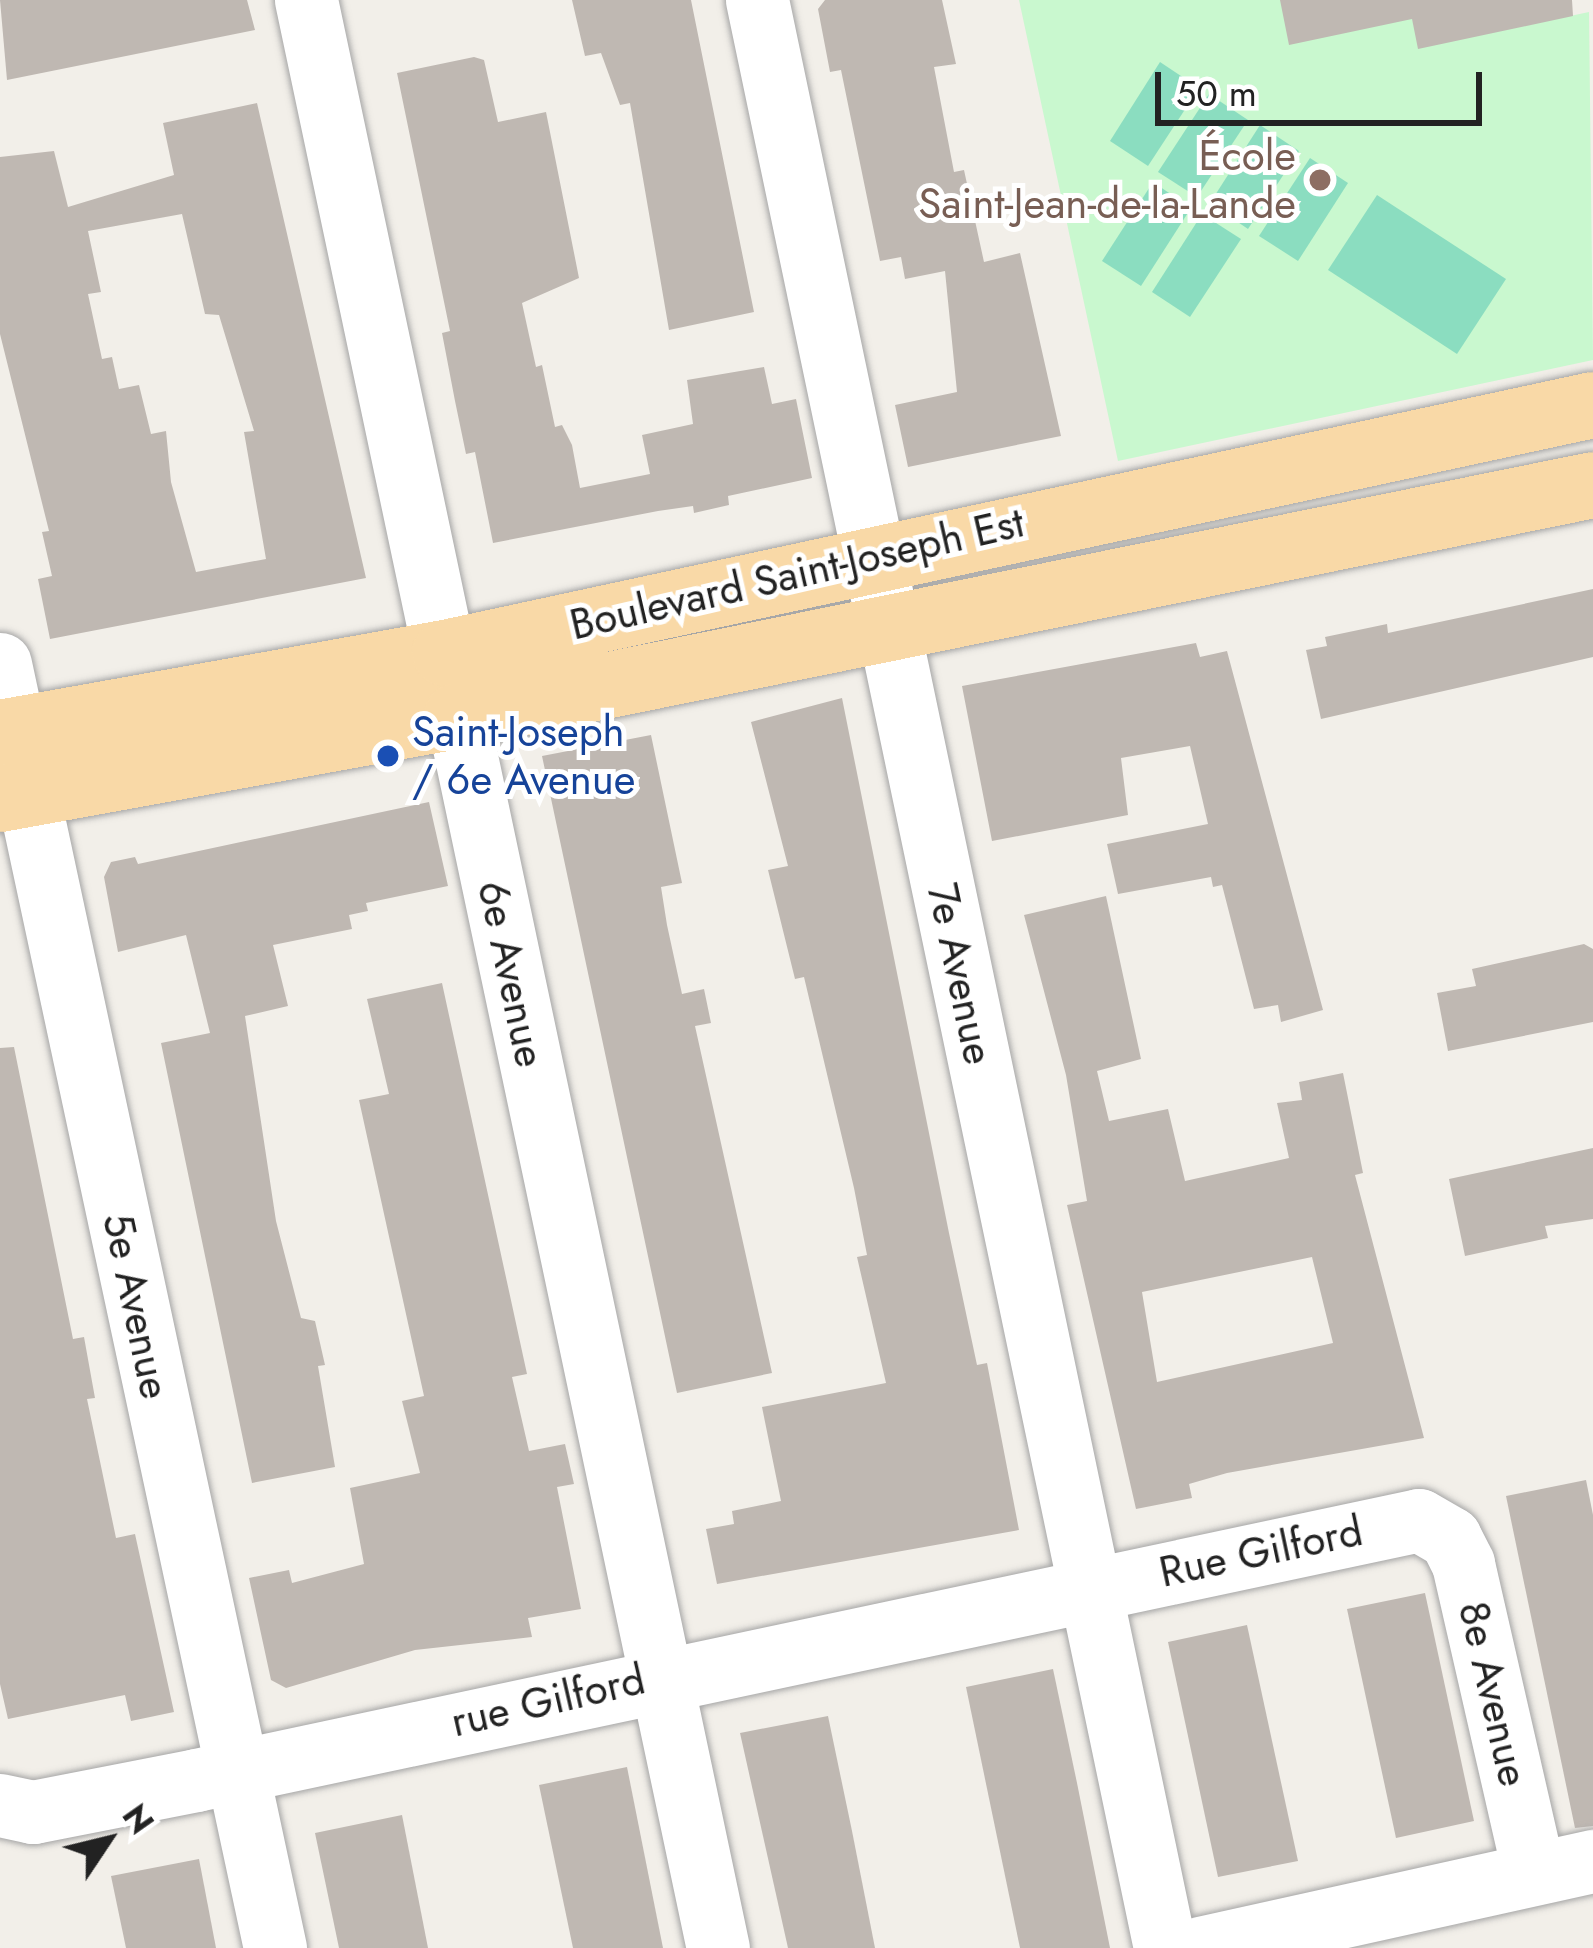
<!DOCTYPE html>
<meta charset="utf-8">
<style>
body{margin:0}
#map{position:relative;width:1593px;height:1948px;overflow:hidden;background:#f2efe9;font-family:Jost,sans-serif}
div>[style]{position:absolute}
.park>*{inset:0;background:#c9f8cf}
.pitch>*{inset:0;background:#8bddc0}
.building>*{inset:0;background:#bfb8b2}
.roads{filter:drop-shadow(0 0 3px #a6a6a6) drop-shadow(0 0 3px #a6a6a6)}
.minor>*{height:63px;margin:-31.5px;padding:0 31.5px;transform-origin:31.5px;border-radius:31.5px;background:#fff}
.major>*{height:66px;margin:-33px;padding:0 33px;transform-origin:33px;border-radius:33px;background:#f9d9a7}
.dots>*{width:33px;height:33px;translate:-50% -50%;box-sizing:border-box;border:6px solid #fff;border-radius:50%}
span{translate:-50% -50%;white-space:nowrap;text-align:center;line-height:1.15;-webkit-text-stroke:10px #fff;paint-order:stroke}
.education-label{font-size:42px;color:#785e54}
.right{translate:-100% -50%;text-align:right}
.street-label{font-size:42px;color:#222}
.transit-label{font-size:42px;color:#164399}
.left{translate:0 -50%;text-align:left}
.north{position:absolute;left:48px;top:1780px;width:120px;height:120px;-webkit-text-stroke:9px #fff;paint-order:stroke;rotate:55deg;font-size:33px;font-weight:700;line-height:48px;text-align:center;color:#222}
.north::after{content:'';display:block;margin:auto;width:42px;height:54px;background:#222;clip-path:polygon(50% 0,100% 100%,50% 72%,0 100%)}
.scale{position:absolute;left:1155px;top:72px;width:327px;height:54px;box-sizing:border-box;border:6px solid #222;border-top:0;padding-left:15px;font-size:36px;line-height:42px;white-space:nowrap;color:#222;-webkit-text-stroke:9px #fff;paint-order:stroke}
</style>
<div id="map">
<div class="park">
<div style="clip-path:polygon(1019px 0,1408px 0,1419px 48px,1589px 12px,1593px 360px,1118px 461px)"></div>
</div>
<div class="pitch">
<div style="clip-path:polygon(1160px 62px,1199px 88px,1148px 166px,1110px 141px)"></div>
<div style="clip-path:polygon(1209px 94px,1248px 120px,1197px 197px,1158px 172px)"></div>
<div style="clip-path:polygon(1260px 125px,1299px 151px,1248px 229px,1210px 203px)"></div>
<div style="clip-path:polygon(1310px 158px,1348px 183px,1298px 261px,1259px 236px)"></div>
<div style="clip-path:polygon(1153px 182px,1191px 208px,1141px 286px,1102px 261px)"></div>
<div style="clip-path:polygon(1377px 195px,1506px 279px,1457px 354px,1328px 270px)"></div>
<div style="clip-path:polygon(1202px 214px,1241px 239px,1190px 317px,1152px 292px)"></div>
</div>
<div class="building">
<div style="clip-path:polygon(0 0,247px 0,255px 30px,7px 80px)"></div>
<div style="clip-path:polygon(572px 0,691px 0,754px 312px,669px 330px,630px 103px,620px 105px,601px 53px,585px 56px)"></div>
<div style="clip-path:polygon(825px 0,942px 0,956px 64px,934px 67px,954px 172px,964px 170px,984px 262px,1020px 253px,1061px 436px,908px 467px,895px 405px,957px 392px,945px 271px,905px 279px,901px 257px,880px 261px,841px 70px,830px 72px,818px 9px)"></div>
<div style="clip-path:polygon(1280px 0,1572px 0,1573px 16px,1418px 49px,1412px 19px,1289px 45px)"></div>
<div style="clip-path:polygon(474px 57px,484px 60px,498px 122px,546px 112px,579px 278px,522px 303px,536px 367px,542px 365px,555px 427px,562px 425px,572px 445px,580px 488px,650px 474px,642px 435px,693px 424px,687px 380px,764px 367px,772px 404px,796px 399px,812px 478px,728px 496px,729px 505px,694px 513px,693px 506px,658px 511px,493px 543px,475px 452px,466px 454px,455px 401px,442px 333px,450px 331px,397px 73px)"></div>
<div style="clip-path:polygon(evenodd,257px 103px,366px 578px,50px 639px,38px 579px,52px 576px,42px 532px,49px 531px,0 334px,0 157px,54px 151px,68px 207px,174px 175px,163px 123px,257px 103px,182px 214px,205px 314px,219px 315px,254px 431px,244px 432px,266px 559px,196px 572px,171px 482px,166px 431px,151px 434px,139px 385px,119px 389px,112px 357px,102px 359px,88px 294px,101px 292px,88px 231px,182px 214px)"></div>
<div style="clip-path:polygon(1593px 589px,1593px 657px,1321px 719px,1306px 650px,1327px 646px,1325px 637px,1387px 624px,1388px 633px)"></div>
<div style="clip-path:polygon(1196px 643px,1200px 657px,1227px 651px,1323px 1010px,1281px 1022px,1278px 1005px,1254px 1009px,1222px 885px,1213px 887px,1211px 877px,1118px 894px,1107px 844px,1208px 824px,1190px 746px,1121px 758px,1128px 815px,992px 841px,962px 686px)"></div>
<div style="clip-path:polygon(842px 698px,949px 1233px,977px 1365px,987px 1363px,1019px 1530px,717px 1584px,706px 1529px,734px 1524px,732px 1511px,781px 1501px,762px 1407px,886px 1383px,857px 1257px,867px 1255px,854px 1188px,804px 977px,795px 979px,768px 870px,788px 866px,751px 722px)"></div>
<div style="clip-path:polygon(651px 735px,682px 883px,661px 887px,667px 925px,682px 994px,704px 989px,711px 1023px,695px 1026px,772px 1373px,677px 1393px,542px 756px)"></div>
<div style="clip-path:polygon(429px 802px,448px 886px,366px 903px,368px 911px,349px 915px,352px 929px,273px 945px,288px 1006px,245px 1016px,276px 1221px,301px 1318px,315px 1321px,325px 1365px,318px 1366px,335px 1467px,252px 1483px,161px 1043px,210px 1033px,186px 935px,118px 952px,104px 877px,111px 862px,135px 857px,138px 864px)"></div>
<div style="clip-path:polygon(evenodd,1106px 896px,1141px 1059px,1097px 1071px,1109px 1121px,1168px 1109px,1185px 1181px,1289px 1158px,1277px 1103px,1302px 1100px,1299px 1082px,1343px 1073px,1363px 1173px,1355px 1175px,1424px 1438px,1227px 1473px,1189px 1484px,1192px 1498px,1136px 1509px,1067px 1205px,1087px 1201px,1066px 1075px,1024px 915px,1106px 896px,1312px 1257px,1333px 1343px,1157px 1382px,1142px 1292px,1312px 1257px)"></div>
<div style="clip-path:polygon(1584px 944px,1593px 949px,1593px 1022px,1448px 1051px,1437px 993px,1476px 986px,1472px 969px)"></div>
<div style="clip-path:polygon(442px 983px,527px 1374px,512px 1377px,529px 1451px,565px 1444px,574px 1484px,557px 1487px,581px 1609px,528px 1618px,532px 1637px,415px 1650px,286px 1688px,271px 1680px,249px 1578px,289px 1570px,292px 1583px,364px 1564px,350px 1488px,420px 1473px,402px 1401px,424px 1396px,359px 1100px,389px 1094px,367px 999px)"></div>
<div style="clip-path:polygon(14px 1047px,73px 1339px,84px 1337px,95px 1398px,87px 1399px,116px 1538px,135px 1534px,174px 1712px,131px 1721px,125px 1695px,8px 1719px,0 1684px,0 1048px)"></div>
<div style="clip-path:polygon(1593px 1148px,1593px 1219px,1545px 1226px,1548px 1238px,1465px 1256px,1449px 1179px)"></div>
<div style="clip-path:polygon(1586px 1480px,1593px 1515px,1593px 1826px,1575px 1828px,1506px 1496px)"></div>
<div style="clip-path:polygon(1425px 1593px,1474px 1821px,1396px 1838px,1347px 1609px)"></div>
<div style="clip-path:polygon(1247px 1625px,1298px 1861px,1218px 1877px,1168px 1642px)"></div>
<div style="clip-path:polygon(1053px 1669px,1077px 1783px,1110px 1948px,1020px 1948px,966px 1687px)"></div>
<div style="clip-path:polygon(828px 1716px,852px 1831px,875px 1948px,788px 1948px,740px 1733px)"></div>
<div style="clip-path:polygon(627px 1767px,663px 1948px,573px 1948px,539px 1785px)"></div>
<div style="clip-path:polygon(402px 1815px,428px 1948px,339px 1948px,315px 1833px)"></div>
<div style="clip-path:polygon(199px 1859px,216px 1948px,126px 1948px,111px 1876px)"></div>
</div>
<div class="roads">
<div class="minor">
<div style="left:306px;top:0;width:1991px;rotate:78.06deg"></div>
<div style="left:757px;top:0;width:1990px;rotate:78.17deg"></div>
<div style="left:0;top:664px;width:1313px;rotate:77.91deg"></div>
<div style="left:0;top:1805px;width:34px;rotate:12deg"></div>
<div style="left:33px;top:1812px;width:166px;rotate:-11.1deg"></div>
<div style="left:196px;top:1780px;width:1250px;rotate:-12deg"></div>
<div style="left:1419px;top:1520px;width:36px;rotate:30deg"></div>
<div style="left:1450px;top:1538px;width:29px;rotate:63deg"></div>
<div style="left:1463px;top:1564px;width:317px;rotate:77.1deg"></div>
<div style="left:1200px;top:1948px;width:403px;rotate:-12.5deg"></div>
</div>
<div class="major">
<div style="left:0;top:733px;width:452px;rotate:-10.2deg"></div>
<div style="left:445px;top:653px;width:1174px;rotate:-12.19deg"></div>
<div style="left:0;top:799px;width:464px;rotate:-10.3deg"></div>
<div style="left:457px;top:716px;width:1159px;rotate:-11.49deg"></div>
</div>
</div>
<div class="dots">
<div style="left:1320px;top:180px;background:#8d6e63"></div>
<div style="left:388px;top:756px;background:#1a4fb4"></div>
</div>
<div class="education-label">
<span class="right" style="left:1296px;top:180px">École<br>Saint-Jean-de-la-Lande</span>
</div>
<div class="street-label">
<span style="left:797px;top:574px;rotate:-13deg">Boulevard Saint-Joseph Est</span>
<span style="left:511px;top:974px;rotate:78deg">6e Avenue</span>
<span style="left:960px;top:974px;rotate:78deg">7e Avenue</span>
<span style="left:136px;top:1306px;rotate:78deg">5e Avenue</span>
<span style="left:1261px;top:1552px;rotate:-12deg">Rue Gilford</span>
<span style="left:1493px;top:1694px;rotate:77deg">8e Avenue</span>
<span style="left:548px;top:1701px;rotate:-13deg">rue Gilford</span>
</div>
<div class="transit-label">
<span class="left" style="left:412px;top:756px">Saint-Joseph<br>/ 6e Avenue</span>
</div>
<div class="north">N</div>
<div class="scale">50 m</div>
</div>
